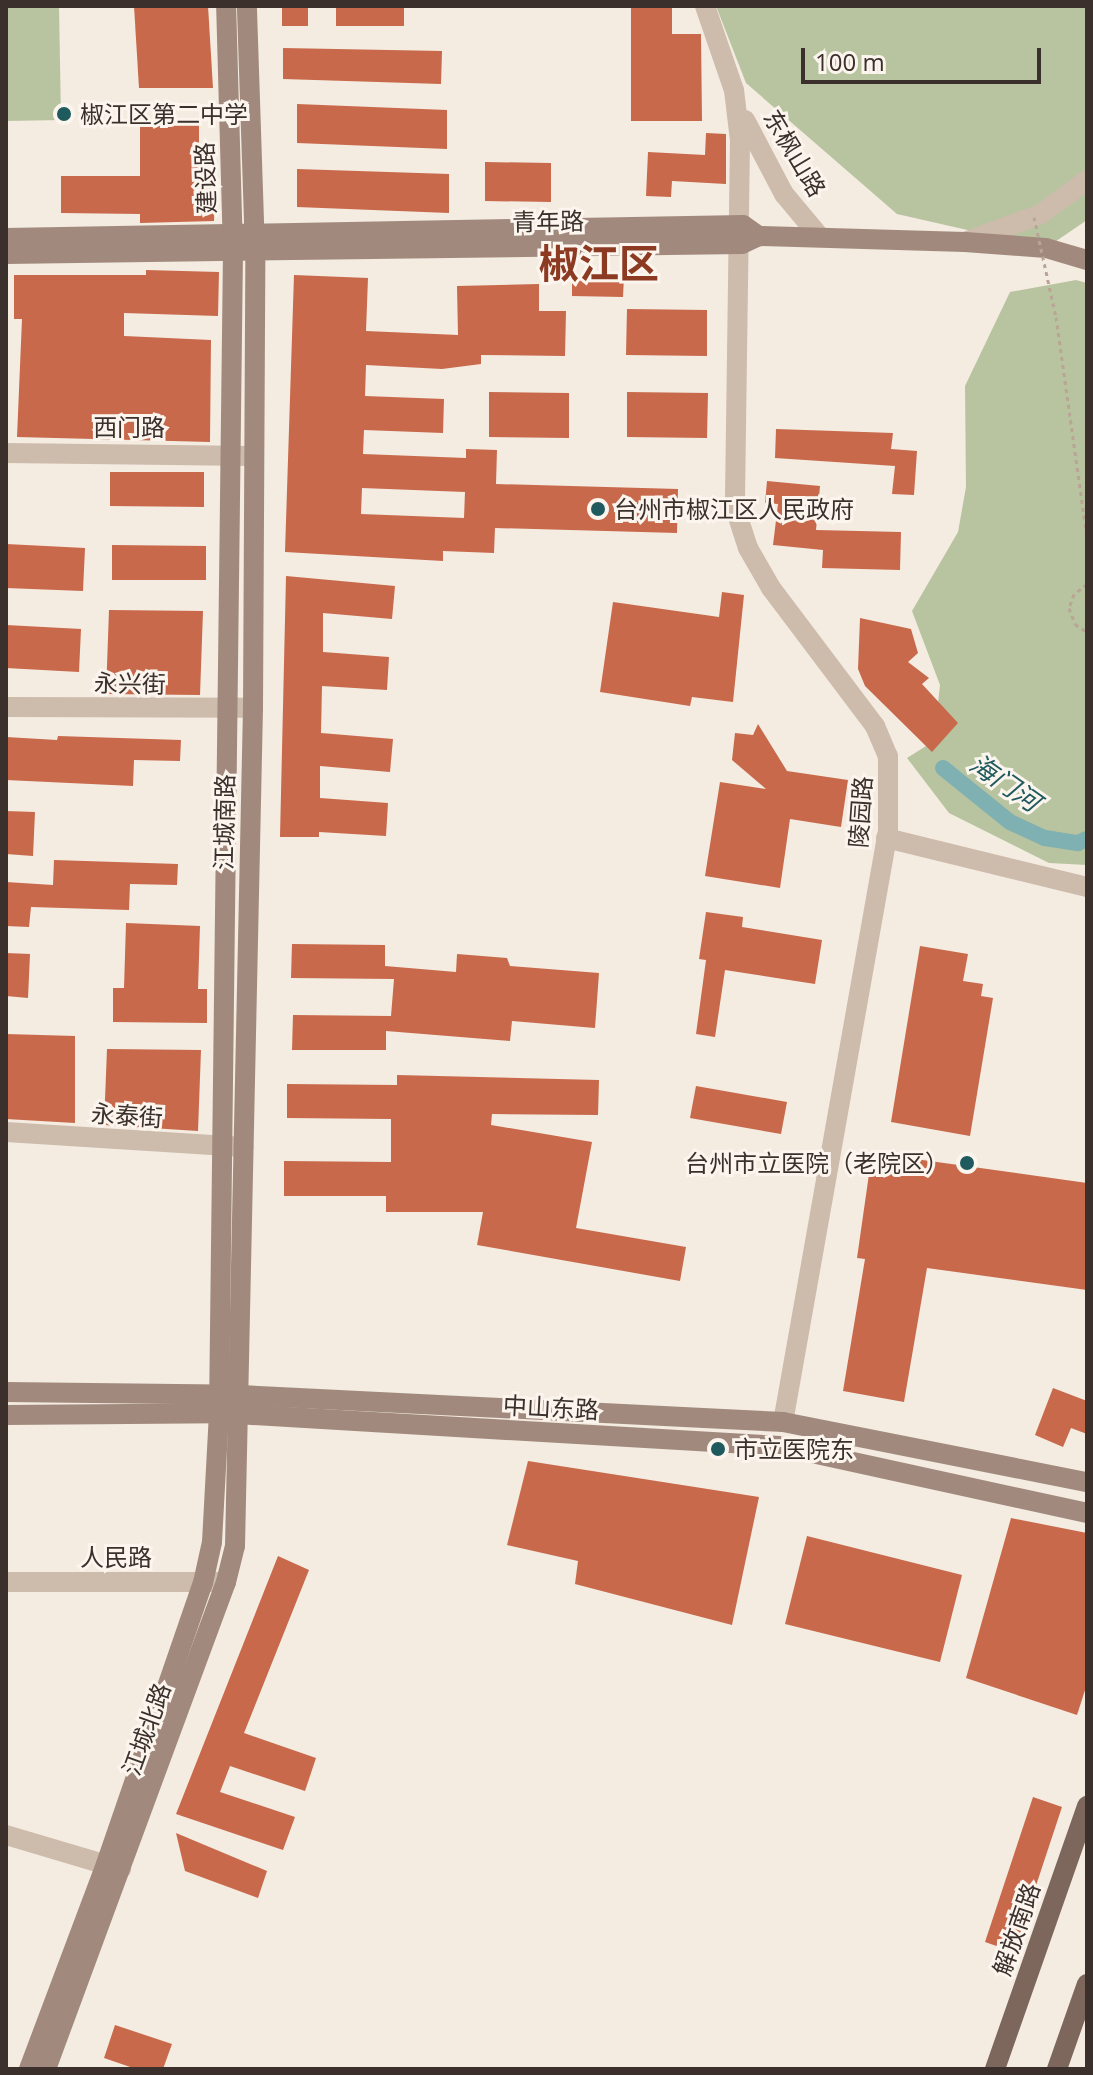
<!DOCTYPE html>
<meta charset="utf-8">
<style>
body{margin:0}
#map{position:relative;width:1093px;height:2075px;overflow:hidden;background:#f4ebe1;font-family:"Open Sans","Noto Sans SC",sans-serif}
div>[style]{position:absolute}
.green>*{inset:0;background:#b8c4a0}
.canal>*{height:16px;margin:-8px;padding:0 8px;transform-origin:8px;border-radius:8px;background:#7fb0b2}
.building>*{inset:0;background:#c8694b}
.path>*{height:3px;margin-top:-1.5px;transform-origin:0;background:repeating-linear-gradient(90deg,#b9a596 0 4px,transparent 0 8px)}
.minor>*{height:20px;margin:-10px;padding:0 10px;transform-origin:10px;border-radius:10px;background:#cdbbac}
.tertiary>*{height:20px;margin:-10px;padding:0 10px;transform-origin:10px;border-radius:10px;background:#cdbbac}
.secondary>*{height:20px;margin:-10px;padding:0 10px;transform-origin:10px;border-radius:10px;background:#a18a7d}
.primary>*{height:20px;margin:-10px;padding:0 10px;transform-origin:10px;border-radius:10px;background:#7d675c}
.path-bridge>*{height:3px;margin-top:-1.5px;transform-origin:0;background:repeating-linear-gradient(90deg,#b9a596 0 4px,transparent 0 8px)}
.dots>*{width:22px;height:22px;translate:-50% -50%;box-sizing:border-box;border:4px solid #fbf5ee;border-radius:50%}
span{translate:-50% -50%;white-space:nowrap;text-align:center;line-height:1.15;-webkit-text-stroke:6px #fbf5ee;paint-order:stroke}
.poi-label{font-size:24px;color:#3b302b}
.left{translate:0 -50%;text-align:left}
.right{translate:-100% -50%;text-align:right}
.street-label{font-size:24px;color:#3b302b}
.water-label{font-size:26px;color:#1f5a5e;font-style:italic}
.town-label{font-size:40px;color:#8c3b22;font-weight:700}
.frame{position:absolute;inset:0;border:8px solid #3b302b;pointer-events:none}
.scale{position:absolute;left:801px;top:48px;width:240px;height:36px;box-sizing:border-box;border:4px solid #3b302b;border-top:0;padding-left:10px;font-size:24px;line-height:28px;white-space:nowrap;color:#3b302b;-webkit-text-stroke:6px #fbf5ee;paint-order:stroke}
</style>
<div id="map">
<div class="green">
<div style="clip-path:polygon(6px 6px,59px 6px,61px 120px,6px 121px)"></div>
<div style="clip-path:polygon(716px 6px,1087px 6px,1087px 220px,1046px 248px,897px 214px,746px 83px)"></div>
<div style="clip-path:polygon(1076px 280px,1087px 283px,1087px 865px,1049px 863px,949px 813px,907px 758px,934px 741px,940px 685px,912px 611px,958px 532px,966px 487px,965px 386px,1010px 292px)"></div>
</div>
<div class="canal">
<div style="left:943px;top:768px;width:86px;rotate:38.9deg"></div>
<div style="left:1010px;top:822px;width:38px;rotate:25deg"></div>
<div style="left:1045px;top:838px;width:33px;rotate:9deg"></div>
<div style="left:1078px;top:843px;width:10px;rotate:-24deg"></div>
</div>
<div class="building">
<div style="clip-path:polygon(134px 6px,208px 6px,213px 88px,139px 88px)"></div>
<div style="clip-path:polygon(282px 6px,308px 6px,308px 26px,282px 26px)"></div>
<div style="clip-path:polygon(336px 6px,404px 6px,404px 26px,336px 26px)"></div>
<div style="clip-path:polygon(631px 6px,672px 6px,672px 34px,701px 34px,702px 121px,631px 121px)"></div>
<div style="clip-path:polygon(283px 48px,442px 51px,441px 84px,283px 79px)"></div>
<div style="clip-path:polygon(297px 104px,447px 110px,447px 149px,297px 143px)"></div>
<div style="clip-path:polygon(140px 124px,199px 125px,199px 185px,215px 185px,214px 221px,140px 223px,140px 214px,61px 213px,61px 176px,140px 176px)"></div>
<div style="clip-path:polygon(706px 133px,726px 134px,726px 184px,672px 181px,671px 197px,646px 196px,648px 152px,705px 155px)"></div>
<div style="clip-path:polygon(485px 162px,551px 163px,551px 202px,485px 201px)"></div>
<div style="clip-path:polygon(297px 169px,449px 174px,449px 213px,297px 207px)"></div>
<div style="clip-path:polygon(146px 270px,219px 272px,218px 316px,124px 313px,124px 336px,211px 340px,210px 442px,17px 437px,22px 319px,14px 319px,14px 275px,146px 275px)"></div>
<div style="clip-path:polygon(evenodd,294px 275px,368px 278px,366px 331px,458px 335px,457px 286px,539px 284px,539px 311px,566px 311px,565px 356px,481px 355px,481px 364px,442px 369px,366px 365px,365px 396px,444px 399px,443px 433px,364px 430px,363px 454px,466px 458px,466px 449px,497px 450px,496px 484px,678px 489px,677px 533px,495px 528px,494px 553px,443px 551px,443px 561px,285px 552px,294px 275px,362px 488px,465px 492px,464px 518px,361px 514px,362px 488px)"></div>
<div style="clip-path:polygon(572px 276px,624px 277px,623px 297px,572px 296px)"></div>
<div style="clip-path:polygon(627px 309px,707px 310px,707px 356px,626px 355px)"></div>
<div style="clip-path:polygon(489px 392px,569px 393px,569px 438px,489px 437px)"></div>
<div style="clip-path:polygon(627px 392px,708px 393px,707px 438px,627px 437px)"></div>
<div style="clip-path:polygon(776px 429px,893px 433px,891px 449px,917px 451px,914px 495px,892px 494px,895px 466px,775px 458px)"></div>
<div style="clip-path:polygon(110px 472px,204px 472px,204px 507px,110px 506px)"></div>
<div style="clip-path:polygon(767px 481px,820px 486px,816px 530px,901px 532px,900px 570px,822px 568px,823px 550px,773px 545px,778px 504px,765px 503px)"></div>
<div style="clip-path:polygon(6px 544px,85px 548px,83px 591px,6px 588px)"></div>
<div style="clip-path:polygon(112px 545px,206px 546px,206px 580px,112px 580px)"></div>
<div style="clip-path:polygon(286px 576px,395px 586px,392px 619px,323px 613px,323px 652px,389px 657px,387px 690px,322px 686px,321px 733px,393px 739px,390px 772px,320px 766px,320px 798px,388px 803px,386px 836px,319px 832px,319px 837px,280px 837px)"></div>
<div style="clip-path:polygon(722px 592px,744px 595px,733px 702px,692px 697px,690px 706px,600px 692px,613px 602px,719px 617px)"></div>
<div style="clip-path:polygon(109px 610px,203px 611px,200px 695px,106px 694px)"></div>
<div style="clip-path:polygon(860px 618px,911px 629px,918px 653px,908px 662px,929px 678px,922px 684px,958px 723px,932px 752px,865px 686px,858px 669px)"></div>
<div style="clip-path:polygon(6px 625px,81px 629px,79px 672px,6px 668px)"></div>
<div style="clip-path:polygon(758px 724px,787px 771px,848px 780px,841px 827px,790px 819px,780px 888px,705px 876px,720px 782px,766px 789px,732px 760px,735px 733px,753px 735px)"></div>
<div style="clip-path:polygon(58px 736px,181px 740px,180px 761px,134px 760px,133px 786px,6px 780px,6px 737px,57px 740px)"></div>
<div style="clip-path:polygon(6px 811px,35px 812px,33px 856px,6px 854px)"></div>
<div style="clip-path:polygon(54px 860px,178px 864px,177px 885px,130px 884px,129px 910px,31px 907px,29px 927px,6px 926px,6px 882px,53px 885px)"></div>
<div style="clip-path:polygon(706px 912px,743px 917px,742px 927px,822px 940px,815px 984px,725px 970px,715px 1037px,696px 1034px,706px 960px,699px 959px)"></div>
<div style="clip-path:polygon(126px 923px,200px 926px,198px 989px,207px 989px,207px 1023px,113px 1022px,113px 988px,124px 988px)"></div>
<div style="clip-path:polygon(292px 944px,385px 945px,385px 966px,456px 972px,457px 954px,507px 958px,510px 966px,599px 973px,595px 1028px,512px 1021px,510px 1041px,386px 1031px,386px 1050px,292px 1050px,293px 1015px,391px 1016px,394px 979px,291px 978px)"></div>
<div style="clip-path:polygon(920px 946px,968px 954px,963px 981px,983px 984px,981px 996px,993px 998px,970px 1136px,891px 1122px)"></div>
<div style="clip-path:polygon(6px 953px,30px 954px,28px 998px,6px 996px)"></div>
<div style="clip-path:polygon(6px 1034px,75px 1036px,75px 1123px,6px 1119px)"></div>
<div style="clip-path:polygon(107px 1049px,201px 1050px,198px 1131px,104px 1125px)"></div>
<div style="clip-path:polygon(397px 1075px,599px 1080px,598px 1115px,492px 1114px,491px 1125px,592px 1142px,576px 1228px,686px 1247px,680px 1281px,477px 1245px,483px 1212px,386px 1212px,386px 1196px,284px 1196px,284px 1161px,391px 1162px,391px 1119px,287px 1118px,287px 1084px,397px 1085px)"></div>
<div style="clip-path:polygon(696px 1086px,787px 1102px,781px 1134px,690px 1118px)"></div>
<div style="clip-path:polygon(872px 1153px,1087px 1183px,1087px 1290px,927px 1268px,904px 1402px,843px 1391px,865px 1259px,857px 1258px)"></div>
<div style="clip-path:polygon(1053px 1388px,1087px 1401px,1087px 1434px,1071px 1428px,1063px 1447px,1035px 1435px)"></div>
<div style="clip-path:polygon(528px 1461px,759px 1497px,732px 1625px,575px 1584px,578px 1561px,507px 1545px)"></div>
<div style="clip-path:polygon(1011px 1518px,1087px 1533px,1087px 1684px,1077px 1715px,966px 1678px)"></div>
<div style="clip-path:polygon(807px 1536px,962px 1575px,940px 1662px,785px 1624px)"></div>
<div style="clip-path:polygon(278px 1556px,309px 1570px,244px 1733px,316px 1758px,305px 1791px,230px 1766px,220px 1792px,295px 1817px,283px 1850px,176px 1814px)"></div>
<div style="clip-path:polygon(1033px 1797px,1062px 1807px,1014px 1952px,985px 1942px)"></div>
<div style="clip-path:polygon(176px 1833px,267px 1871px,258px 1898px,185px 1871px)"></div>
<div style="clip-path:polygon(115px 2025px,172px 2044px,163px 2069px,136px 2069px,104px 2058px)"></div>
</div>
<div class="path">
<div style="left:1056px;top:317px;width:223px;rotate:82deg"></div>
<div style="left:1087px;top:584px;width:16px;rotate:142deg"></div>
<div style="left:1074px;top:594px;width:15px;rotate:110deg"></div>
<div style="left:1069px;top:608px;width:17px;rotate:69deg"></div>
<div style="left:1075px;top:624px;width:14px;rotate:34deg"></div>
</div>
<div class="minor">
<div style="left:6px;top:453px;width:247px;rotate:0.7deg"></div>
<div style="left:6px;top:707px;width:247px;rotate:0.2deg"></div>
<div style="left:886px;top:838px;width:207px;rotate:13.7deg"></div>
<div style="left:6px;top:1132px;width:238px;rotate:3.6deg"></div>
<div style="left:6px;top:1582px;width:220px"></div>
<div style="left:6px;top:1835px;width:120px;rotate:16.5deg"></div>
</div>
<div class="tertiary">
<div style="left:705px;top:6px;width:89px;rotate:71deg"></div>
<div style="left:734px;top:90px;width:50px;rotate:83.2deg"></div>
<div style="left:740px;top:140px;width:368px;rotate:90.8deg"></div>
<div style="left:735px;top:508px;width:42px;rotate:72deg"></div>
<div style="left:748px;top:548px;width:46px;rotate:60.1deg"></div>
<div style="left:771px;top:588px;width:173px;rotate:53deg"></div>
<div style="left:875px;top:726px;width:33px;rotate:67deg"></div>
<div style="left:888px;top:756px;width:75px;rotate:90deg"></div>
<div style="left:888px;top:831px;width:600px;rotate:100.07deg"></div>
<div style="left:745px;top:120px;width:84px;rotate:62.2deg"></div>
<div style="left:784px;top:194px;width:56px;rotate:50.1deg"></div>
<div style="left:965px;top:242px;width:81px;rotate:-20.2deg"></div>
<div style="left:1041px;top:214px;width:57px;rotate:-36.5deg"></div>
</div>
<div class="secondary">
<div style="left:6px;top:238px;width:737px;rotate:-1.01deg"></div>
<div style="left:743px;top:225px;width:19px;rotate:35deg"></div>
<div style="left:6px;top:254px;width:736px;rotate:-0.78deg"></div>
<div style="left:742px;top:244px;width:19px;rotate:-25deg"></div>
<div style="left:759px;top:236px;width:206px;rotate:1.7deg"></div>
<div style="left:965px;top:242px;width:81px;rotate:4.2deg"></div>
<div style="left:1046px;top:248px;width:43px;rotate:16.3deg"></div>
<div style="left:6px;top:1392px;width:235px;rotate:0.7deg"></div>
<div style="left:241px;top:1395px;width:543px;rotate:2.85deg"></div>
<div style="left:783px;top:1422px;width:310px;rotate:11.2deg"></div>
<div style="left:6px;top:1415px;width:213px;rotate:-0.5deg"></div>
<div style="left:219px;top:1413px;width:562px;rotate:3.37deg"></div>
<div style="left:780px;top:1446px;width:314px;rotate:12.3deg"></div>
<div style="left:29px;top:2069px;width:219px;rotate:-69.4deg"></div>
<div style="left:106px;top:1864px;width:297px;rotate:-71deg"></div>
<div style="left:203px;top:1583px;width:42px;rotate:-77.6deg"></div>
<div style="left:212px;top:1542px;width:129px;rotate:-86.9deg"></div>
<div style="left:219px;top:1413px;width:1161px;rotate:-89.31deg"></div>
<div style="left:233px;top:252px;width:246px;rotate:-91.6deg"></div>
<div style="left:46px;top:2069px;width:519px;rotate:-69.72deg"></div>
<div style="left:226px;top:1582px;width:37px;rotate:-76deg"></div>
<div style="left:235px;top:1546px;width:838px;rotate:-88.77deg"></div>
<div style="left:253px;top:708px;width:457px;rotate:-89.7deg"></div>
<div style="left:255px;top:251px;width:245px;rotate:-91.9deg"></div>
</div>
<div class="primary">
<div style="left:995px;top:2069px;width:279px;rotate:-70.7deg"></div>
<div style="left:1057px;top:2069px;width:90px;rotate:-70.6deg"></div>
</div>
<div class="path-bridge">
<div style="left:1034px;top:217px;width:102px;rotate:77.6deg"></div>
</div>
<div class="dots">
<div style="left:64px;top:114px;background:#1f5a5e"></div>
<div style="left:598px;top:509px;background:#1f5a5e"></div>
<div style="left:967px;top:1163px;background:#1f5a5e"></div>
<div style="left:718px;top:1449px;background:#1f5a5e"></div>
</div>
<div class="poi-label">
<span class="left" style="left:80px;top:114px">椒江区第二中学</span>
<span class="left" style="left:614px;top:509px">台州市椒江区人民政府</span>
<span class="right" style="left:949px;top:1163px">台州市立医院（老院区）</span>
<span class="left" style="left:734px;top:1449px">市立医院东</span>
</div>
<div class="street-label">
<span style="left:795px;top:153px;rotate:59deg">东枫山路</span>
<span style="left:205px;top:178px;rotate:-92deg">建设路</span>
<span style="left:548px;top:221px;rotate:-1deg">青年路</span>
<span style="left:129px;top:427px">西门路</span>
<span style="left:130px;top:683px;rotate:1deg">永兴街</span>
<span style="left:860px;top:812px;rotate:-86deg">陵园路</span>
<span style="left:224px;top:822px;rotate:-89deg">江城南路</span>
<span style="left:127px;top:1115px;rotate:4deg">永泰街</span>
<span style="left:551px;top:1407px;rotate:3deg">中山东路</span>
<span style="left:116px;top:1557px">人民路</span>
<span style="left:146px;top:1729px;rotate:-70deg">江城北路</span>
<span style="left:1016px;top:1929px;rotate:-71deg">解放南路</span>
</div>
<div class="water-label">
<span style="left:1005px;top:783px;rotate:35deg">海门河</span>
</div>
<div class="town-label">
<span style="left:599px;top:263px">椒江区</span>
</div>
<div class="frame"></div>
<div class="scale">100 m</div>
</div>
